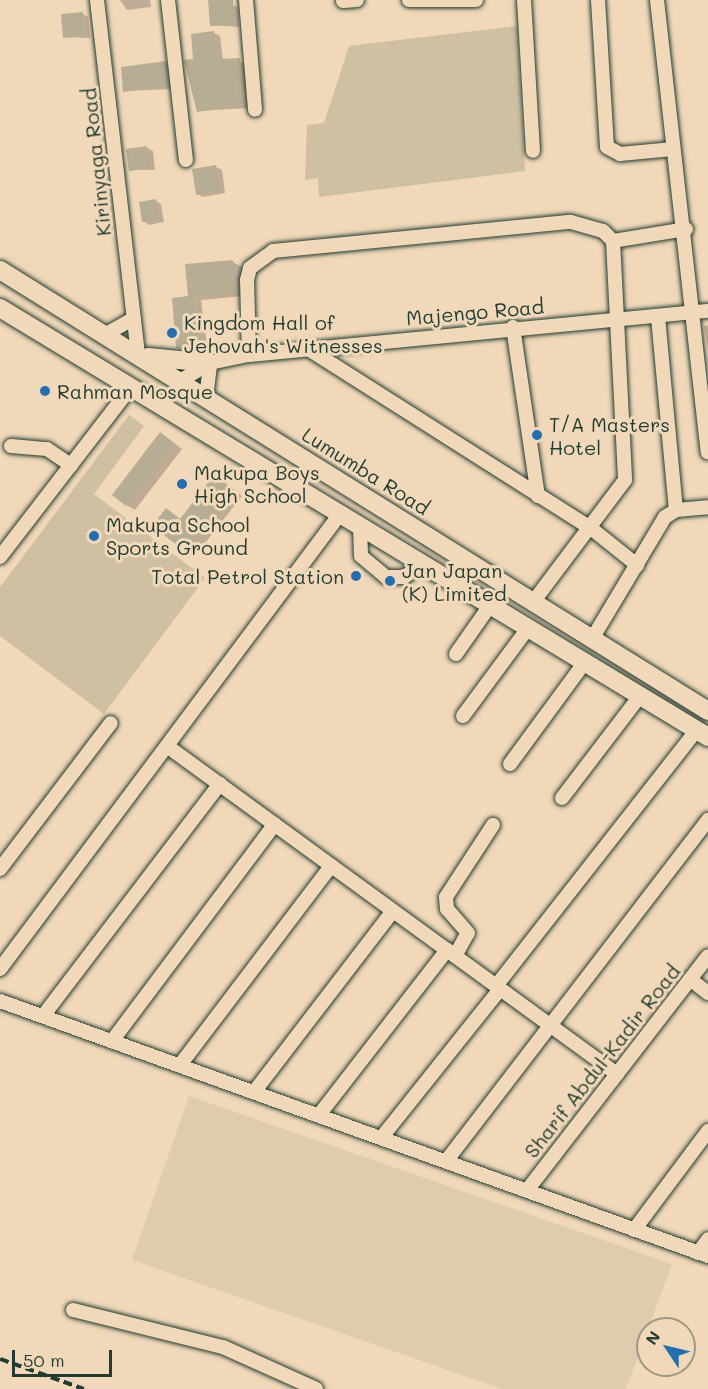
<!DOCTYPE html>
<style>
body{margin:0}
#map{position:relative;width:708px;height:1389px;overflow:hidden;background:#f1d8b9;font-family:Mali,sans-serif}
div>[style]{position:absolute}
.built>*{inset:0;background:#dfcbae}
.green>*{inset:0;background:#cfbfa3}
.shadow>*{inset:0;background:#0003}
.building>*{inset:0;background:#b6ad94}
.roads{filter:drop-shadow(0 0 2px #1f3d34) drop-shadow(0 0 2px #1f3d34)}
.minor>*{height:14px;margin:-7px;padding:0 7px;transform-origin:7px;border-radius:7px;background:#f1d8b9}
.major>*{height:18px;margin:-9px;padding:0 9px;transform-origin:9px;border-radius:9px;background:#f1d8b9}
.rail>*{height:4px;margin-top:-2px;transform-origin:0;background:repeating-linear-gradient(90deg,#1f3d34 0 9px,transparent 0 13.5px)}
.dots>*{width:16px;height:16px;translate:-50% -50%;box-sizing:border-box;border:3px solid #f1d8b9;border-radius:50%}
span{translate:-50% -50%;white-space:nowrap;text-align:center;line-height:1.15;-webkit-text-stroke:6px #f1d8b9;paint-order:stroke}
.street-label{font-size:20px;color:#1f3d34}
.poi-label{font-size:20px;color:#1f3d34}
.left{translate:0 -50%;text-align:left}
.right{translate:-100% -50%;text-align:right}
.north{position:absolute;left:636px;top:1317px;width:60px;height:60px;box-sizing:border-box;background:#f1d8b9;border:2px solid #9d9a84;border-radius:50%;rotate:305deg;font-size:16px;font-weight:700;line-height:24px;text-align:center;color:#1f3d34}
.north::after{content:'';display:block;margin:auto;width:21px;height:27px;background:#1f6fb2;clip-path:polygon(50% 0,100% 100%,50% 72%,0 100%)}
.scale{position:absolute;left:12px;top:1350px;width:100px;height:27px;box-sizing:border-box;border:3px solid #1f3d34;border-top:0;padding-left:8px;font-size:18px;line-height:21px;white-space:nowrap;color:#1f3d34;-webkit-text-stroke:4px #f1d8b9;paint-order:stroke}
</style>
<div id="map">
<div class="built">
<div style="clip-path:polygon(189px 1096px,672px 1264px,626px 1389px,502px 1389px,132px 1260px)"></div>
</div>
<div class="green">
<div style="clip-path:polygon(517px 26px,525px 171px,319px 197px,318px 178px,305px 180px,307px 125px,324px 123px,349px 46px)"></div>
<div style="clip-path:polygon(129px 415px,144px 426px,94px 494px,205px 578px,104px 714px,0 636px,0 587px)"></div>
</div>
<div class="shadow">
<div style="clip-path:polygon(120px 0,150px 0,151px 7px,127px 10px)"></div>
<div style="clip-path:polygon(209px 0,238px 7px,239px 27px,211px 25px)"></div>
<div style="clip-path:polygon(83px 14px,88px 17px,90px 38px,64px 37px)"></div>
<div style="clip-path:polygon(214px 33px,220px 36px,223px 61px,245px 63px,249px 108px,198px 111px,195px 60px)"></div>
<div style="clip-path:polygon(165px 63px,171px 66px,174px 89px,125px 91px)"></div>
<div style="clip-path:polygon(147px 148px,153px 151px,155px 170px,130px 170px)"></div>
<div style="clip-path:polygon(216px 167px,222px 170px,225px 193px,203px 197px,197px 194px)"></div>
<div style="clip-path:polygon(156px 201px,161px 204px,164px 222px,149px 225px,143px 221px)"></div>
<div style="clip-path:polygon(233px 262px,242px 267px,244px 296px,201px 300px,208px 353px,186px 353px,177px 347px,189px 298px)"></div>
<div style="clip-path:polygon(708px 325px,708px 351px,704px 326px)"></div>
<div style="clip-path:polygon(169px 439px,182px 449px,135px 510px,126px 505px)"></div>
<div style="clip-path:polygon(215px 477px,242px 496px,195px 556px,186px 551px,166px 510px,182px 520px)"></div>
</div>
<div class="building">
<div style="clip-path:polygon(208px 0,233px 0,234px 25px,210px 26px)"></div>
<div style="clip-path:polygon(83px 12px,85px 36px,63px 38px,61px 14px)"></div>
<div style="clip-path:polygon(214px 31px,218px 59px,240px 58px,243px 105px,197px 112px,184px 60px,193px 59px,191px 34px)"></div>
<div style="clip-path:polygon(166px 61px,169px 86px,123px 92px,121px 67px)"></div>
<div style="clip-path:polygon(147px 146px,150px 168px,129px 171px,126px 149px)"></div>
<div style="clip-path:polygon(216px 165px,220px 191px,196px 195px,192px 169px)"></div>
<div style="clip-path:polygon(156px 199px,159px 220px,142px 222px,139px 202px)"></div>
<div style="clip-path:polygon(233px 260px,236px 292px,193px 296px,200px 349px,176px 348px,172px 298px,188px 296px,185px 264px)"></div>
<div style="clip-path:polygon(160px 432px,174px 443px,126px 506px,112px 495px)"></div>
<div style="clip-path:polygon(214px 475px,234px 489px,186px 552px,152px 526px,166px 508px,180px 519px)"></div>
</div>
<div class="roads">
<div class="minor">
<div style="left:97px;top:0;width:356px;rotate:83.4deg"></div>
<div style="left:168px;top:0;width:161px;rotate:83.6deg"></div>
<div style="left:246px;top:0;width:110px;rotate:85.3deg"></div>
<div style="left:409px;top:0;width:67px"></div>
<div style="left:524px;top:0;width:151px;rotate:86.6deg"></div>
<div style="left:598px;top:0;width:147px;rotate:86.5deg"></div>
<div style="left:607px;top:147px;width:15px;rotate:28deg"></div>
<div style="left:620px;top:154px;width:53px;rotate:-5.4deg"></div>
<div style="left:657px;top:0;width:455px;rotate:83.6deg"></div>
<div style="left:343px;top:1px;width:14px;rotate:-4deg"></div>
<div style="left:613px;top:241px;width:74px;rotate:-9.3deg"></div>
<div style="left:658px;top:317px;width:194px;rotate:84.7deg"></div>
<div style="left:513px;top:327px;width:171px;rotate:81.6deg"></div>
<div style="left:106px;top:334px;width:31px;rotate:-29deg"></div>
<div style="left:310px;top:350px;width:334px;rotate:32.4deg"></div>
<div style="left:592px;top:529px;width:58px;rotate:38.7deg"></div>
<div style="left:249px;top:355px;width:75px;rotate:-91.5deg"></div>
<div style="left:247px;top:280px;width:12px;rotate:-76deg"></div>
<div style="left:250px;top:268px;width:29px;rotate:-36deg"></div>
<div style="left:273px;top:251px;width:299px;rotate:-5.6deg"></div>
<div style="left:571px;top:222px;width:33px;rotate:16deg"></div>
<div style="left:603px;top:231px;width:14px;rotate:45deg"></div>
<div style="left:613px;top:241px;width:239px;rotate:87.1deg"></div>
<div style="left:625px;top:480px;width:153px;rotate:127deg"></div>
<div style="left:180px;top:381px;width:35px;rotate:-31deg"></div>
<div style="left:210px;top:363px;width:40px;rotate:-12deg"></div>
<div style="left:249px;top:355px;width:461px;rotate:-5.5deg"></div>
<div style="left:206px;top:398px;width:35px;rotate:-83deg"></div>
<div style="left:11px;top:446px;width:36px;rotate:5deg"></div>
<div style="left:47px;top:449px;width:29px;rotate:34deg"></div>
<div style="left:360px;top:526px;width:30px;rotate:88deg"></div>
<div style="left:361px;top:556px;width:33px;rotate:40deg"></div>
<div style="left:386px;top:577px;width:18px"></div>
<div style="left:404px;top:577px;width:23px;rotate:-34deg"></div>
<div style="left:0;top:557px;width:215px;rotate:-52.4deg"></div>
<div style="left:592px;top:639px;width:142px;rotate:-59.1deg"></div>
<div style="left:665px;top:517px;width:13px;rotate:-32deg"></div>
<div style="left:676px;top:510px;width:32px;rotate:-5deg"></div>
<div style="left:456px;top:654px;width:61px;rotate:-55deg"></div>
<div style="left:463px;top:716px;width:109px;rotate:-53.5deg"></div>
<div style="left:167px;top:746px;width:557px;rotate:36.09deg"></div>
<div style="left:510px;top:764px;width:127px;rotate:-53.7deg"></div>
<div style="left:562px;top:798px;width:128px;rotate:-52.6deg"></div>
<div style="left:0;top:869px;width:183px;rotate:-52.8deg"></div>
<div style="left:455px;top:956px;width:26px;rotate:-61deg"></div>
<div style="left:468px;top:933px;width:32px;rotate:-131deg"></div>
<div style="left:447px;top:909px;width:12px;rotate:-95deg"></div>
<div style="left:446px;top:897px;width:86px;rotate:-56.9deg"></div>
<div style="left:0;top:969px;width:568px;rotate:-53.23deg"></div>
<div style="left:690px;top:979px;width:23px;rotate:38deg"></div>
<div style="left:496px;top:986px;width:325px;rotate:-51.9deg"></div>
<div style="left:0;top:1001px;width:753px;rotate:19.81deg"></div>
<div style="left:43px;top:1016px;width:292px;rotate:-52.7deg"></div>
<div style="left:112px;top:1041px;width:271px;rotate:-53.1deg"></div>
<div style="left:180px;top:1065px;width:250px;rotate:-52.8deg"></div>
<div style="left:254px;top:1092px;width:228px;rotate:-52.5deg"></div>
<div style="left:319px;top:1115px;width:209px;rotate:-52.2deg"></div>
<div style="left:382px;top:1137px;width:189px;rotate:-51.4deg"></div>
<div style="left:447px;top:1160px;width:429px;rotate:-52.5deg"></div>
<div style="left:528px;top:1189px;width:294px;rotate:-52.3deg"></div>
<div style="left:634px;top:1230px;width:124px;rotate:-53.2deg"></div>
<div style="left:698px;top:1253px;width:17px;rotate:-54deg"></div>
<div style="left:73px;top:1310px;width:154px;rotate:13.9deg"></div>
<div style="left:223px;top:1347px;width:102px;rotate:24.3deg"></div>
</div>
<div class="major">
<div style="left:0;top:270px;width:834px;rotate:31.92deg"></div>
<div style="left:0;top:308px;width:828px;rotate:31.21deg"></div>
<div style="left:148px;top:357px;width:62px;rotate:5.5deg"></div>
</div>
</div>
<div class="rail">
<div style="left:0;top:1359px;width:89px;rotate:19.7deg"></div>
</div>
<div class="dots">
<div style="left:172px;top:333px;background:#1f6fb2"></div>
<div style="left:45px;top:391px;background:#1f6fb2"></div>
<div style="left:537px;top:435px;background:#1f6fb2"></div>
<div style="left:182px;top:484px;background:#1f6fb2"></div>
<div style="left:94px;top:536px;background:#1f6fb2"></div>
<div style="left:356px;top:576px;background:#1f6fb2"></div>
<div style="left:390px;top:581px;background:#1f6fb2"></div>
</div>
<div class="street-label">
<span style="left:96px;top:162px;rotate:-96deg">Kirinyaga Road</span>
<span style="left:475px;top:312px;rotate:-5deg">Majengo Road</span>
<span style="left:366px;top:471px;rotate:32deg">Lumumba Road</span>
<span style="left:602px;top:1061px;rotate:-52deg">Sharif Abdul-Kadir Road</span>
</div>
<div class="poi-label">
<span class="left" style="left:184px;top:334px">Kingdom Hall of<br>Jehovah's Witnesses</span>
<span class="left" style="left:57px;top:391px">Rahman Mosque</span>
<span class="left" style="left:549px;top:436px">T/A Masters<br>Hotel</span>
<span class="left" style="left:194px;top:484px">Makupa Boys<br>High School</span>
<span class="left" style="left:106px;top:536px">Makupa School<br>Sports Ground</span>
<span class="left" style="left:402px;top:582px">Jan Japan<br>(K) Limited</span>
<span class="right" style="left:344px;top:576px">Total Petrol Station</span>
</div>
<div class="north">N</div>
<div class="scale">50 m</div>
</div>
